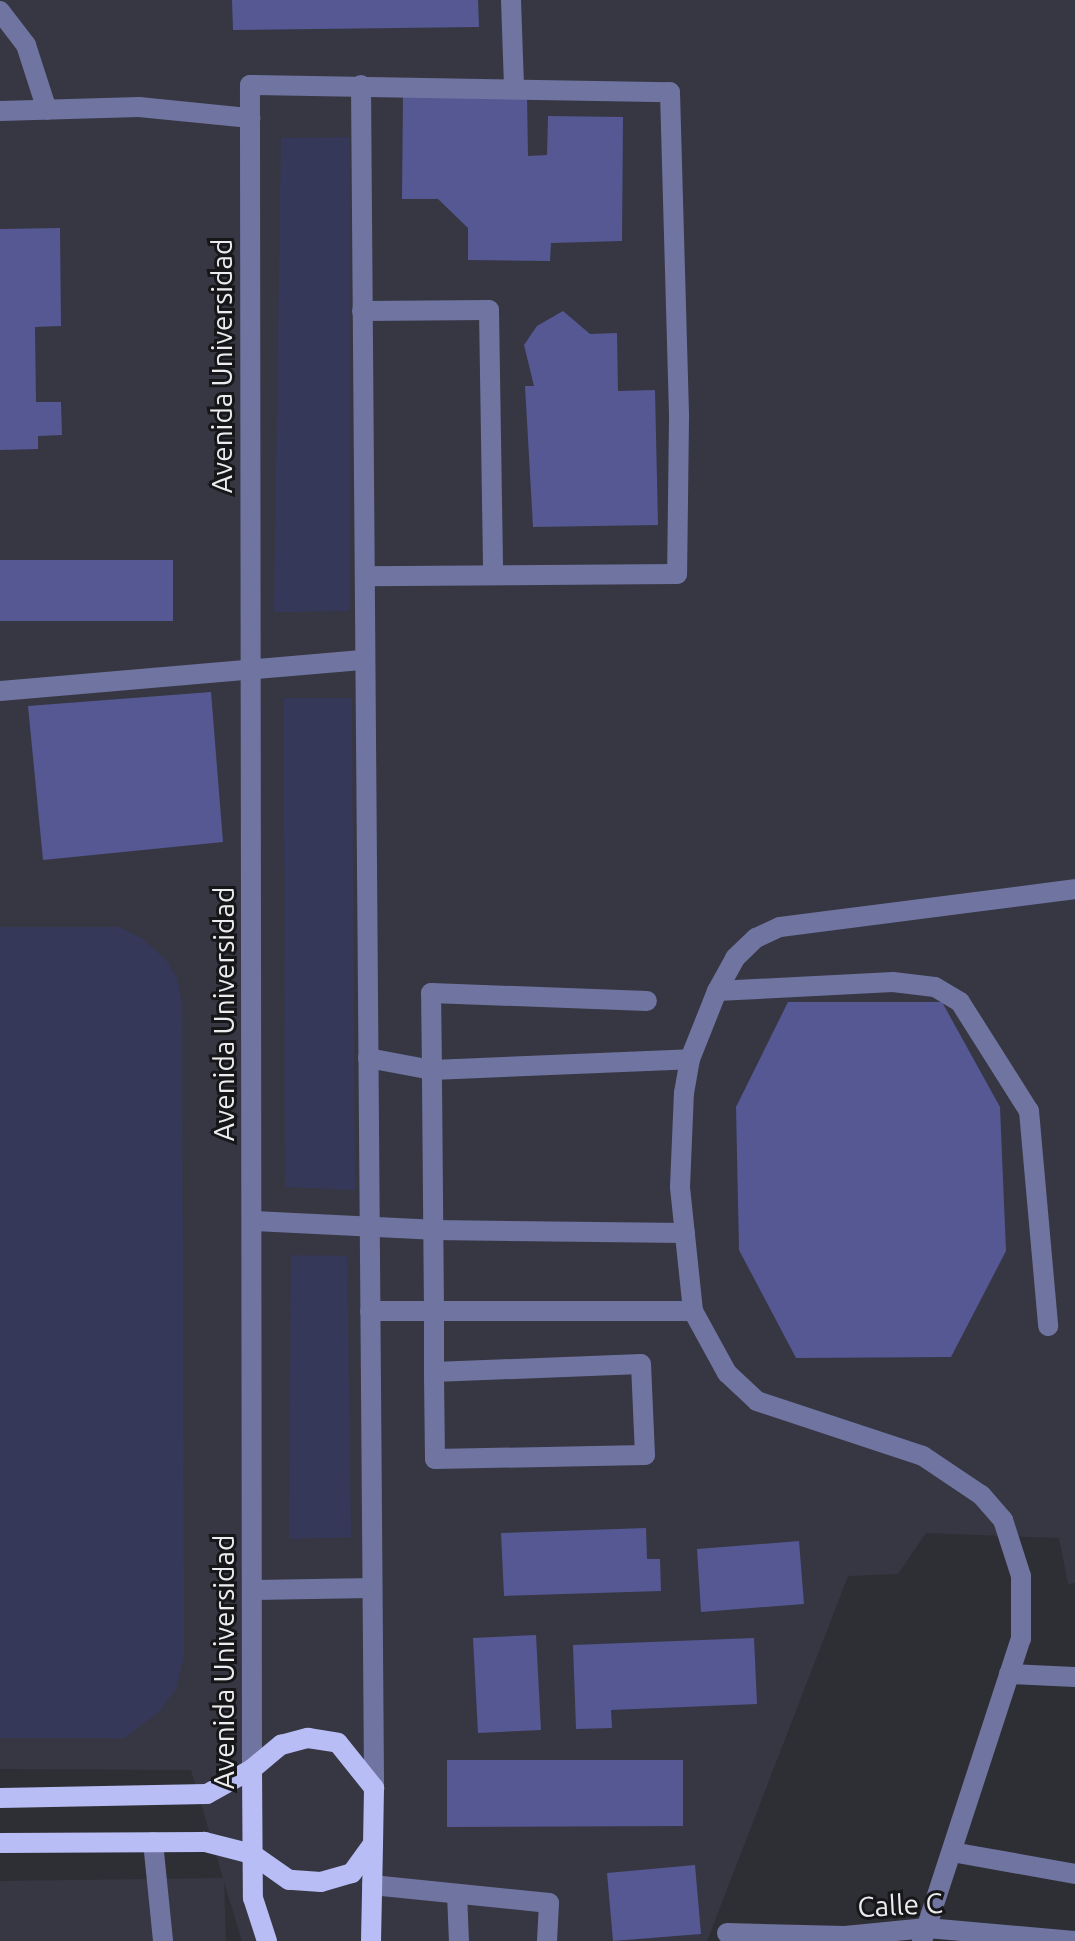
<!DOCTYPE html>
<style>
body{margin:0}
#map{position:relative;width:1075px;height:1941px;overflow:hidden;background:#2e2f34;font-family:Ubuntu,sans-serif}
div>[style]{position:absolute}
.built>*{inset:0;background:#363743}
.green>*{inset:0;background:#36385a}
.building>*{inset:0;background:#555893}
.minor>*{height:20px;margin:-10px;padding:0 10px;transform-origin:10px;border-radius:10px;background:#7074a1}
.major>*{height:20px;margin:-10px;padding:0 10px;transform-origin:10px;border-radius:10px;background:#b8bdf5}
span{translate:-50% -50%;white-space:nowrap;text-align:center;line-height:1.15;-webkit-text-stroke:6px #171719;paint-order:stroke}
.street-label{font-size:28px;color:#ebecef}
</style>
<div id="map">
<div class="built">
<div style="clip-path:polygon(0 0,1075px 0,1075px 1583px,1068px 1584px,1059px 1538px,926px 1533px,898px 1574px,848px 1576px,707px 1941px,242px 1941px,224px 1882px,226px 1941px,0 1941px,0 1881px,223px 1878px,191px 1770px,0 1769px)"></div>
</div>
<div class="green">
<div style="clip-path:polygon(350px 137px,350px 611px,274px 612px,281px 138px)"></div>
<div style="clip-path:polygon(284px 698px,352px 698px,355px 1190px,285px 1187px)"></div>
<div style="clip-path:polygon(0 927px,119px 927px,143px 939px,166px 960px,177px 978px,182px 1005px,184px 1656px,176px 1689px,159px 1712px,124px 1738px,0 1738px)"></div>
<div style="clip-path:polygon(291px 1255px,347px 1256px,351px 1537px,289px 1539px)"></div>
</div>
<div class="building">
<div style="clip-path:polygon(232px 0,478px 0,479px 27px,233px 30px)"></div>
<div style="clip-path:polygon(403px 91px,527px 95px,528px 156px,547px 155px,548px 116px,623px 117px,622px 241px,551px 243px,550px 261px,468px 260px,468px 228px,438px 199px,402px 199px)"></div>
<div style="clip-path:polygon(60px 228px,61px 326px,35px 327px,36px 402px,61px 402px,62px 435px,38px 436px,38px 449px,0 450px,0 229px)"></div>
<div style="clip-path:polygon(563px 311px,590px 334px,617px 333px,618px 391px,655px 390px,658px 525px,533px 527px,525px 386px,534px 386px,524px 345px,537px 326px)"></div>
<div style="clip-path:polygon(0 560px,173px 560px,173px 621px,0 621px)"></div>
<div style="clip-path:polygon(211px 692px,223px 842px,43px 860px,28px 706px)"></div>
<div style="clip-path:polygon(788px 1002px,942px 1002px,1000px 1107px,1006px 1251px,951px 1357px,796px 1358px,739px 1250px,736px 1107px)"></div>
<div style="clip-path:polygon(646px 1528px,647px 1559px,660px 1559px,661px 1591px,504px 1596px,501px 1533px)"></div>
<div style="clip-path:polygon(799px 1541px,804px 1604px,701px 1612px,697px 1549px)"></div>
<div style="clip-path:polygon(536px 1635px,541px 1730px,478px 1733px,473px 1638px)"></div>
<div style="clip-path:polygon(754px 1638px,757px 1704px,611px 1710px,612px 1728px,576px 1729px,573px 1645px)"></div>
<div style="clip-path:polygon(447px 1760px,683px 1760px,683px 1826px,447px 1827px)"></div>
<div style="clip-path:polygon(695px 1865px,701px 1934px,613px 1941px,607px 1873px)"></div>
</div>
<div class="minor">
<div style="left:511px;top:0;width:88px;rotate:88deg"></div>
<div style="left:0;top:11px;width:43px;rotate:52.6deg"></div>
<div style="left:26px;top:45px;width:68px;rotate:72.1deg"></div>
<div style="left:361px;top:85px;width:1703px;rotate:89.56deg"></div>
<div style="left:0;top:111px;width:139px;rotate:-1.6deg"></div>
<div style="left:139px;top:107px;width:112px;rotate:5.7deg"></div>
<div style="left:362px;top:311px;width:127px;rotate:-0.5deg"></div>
<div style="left:489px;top:310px;width:265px;rotate:89.1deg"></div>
<div style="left:0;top:691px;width:366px;rotate:-4.9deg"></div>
<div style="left:717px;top:991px;width:176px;rotate:-2.9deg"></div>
<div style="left:893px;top:982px;width:42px;rotate:6.8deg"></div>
<div style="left:935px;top:987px;width:29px;rotate:31deg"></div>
<div style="left:960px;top:1002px;width:129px;rotate:57.7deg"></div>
<div style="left:1029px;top:1111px;width:216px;rotate:84.9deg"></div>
<div style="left:368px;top:1058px;width:65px;rotate:10.6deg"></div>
<div style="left:432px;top:1070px;width:258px;rotate:-2.4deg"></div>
<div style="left:252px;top:1221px;width:181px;rotate:2.8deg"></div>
<div style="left:433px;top:1230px;width:252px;rotate:0.7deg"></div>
<div style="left:370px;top:1311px;width:323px"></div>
<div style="left:434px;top:1372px;width:207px;rotate:-2.2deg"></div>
<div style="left:641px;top:1364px;width:91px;rotate:87.5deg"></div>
<div style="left:645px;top:1455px;width:210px;rotate:178.9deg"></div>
<div style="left:435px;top:1459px;width:87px;rotate:-90.7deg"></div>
<div style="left:434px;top:1372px;width:61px;rotate:-90deg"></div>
<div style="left:434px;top:1311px;width:241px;rotate:-90.5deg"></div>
<div style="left:432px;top:1070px;width:77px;rotate:-90.7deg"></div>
<div style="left:431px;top:993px;width:216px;rotate:2.1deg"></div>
<div style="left:252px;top:1590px;width:120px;rotate:-1deg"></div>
<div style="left:1009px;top:1674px;width:66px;rotate:2.6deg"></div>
<div style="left:252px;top:1769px;width:1684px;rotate:-90.07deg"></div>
<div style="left:250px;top:85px;width:420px;rotate:1deg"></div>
<div style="left:670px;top:92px;width:326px;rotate:88.4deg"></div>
<div style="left:679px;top:418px;width:156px;rotate:90.7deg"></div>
<div style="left:677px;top:574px;width:312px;rotate:179.6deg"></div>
<div style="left:153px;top:1842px;width:100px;rotate:84.2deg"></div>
<div style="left:952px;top:1852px;width:125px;rotate:10.1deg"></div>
<div style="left:372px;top:1885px;width:178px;rotate:5.8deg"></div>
<div style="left:549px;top:1903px;width:38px;rotate:93deg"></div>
<div style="left:457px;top:1894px;width:47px;rotate:87.6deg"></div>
<div style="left:727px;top:1933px;width:118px;rotate:1.5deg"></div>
<div style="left:845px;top:1936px;width:82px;rotate:-5.6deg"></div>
<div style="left:927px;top:1928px;width:149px;rotate:5deg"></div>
<div style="left:922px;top:1941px;width:318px;rotate:-71.9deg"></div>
<div style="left:1021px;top:1639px;width:63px;rotate:-90deg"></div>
<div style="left:1021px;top:1576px;width:59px;rotate:-107.8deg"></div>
<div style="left:1003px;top:1520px;width:33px;rotate:-131deg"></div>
<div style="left:981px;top:1495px;width:70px;rotate:-146.1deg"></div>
<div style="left:923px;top:1456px;width:175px;rotate:-161.7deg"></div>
<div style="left:757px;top:1401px;width:41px;rotate:-137deg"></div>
<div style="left:727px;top:1373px;width:71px;rotate:-118.7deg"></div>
<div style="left:693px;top:1311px;width:125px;rotate:-96deg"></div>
<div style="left:680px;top:1187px;width:94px;rotate:-87.6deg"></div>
<div style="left:684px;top:1093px;width:35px;rotate:-80deg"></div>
<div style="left:690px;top:1059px;width:73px;rotate:-68.3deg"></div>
<div style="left:717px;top:991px;width:38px;rotate:-61deg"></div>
<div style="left:735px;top:958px;width:29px;rotate:-44deg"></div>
<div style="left:756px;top:938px;width:26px;rotate:-25deg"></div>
<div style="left:780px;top:927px;width:297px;rotate:-7.3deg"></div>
</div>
<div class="major">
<div style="left:252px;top:1769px;width:129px;rotate:89.6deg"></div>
<div style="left:253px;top:1898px;width:45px;rotate:72deg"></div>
<div style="left:0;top:1798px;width:207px;rotate:-1.1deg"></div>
<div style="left:207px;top:1794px;width:51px;rotate:-29.1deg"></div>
<div style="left:252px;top:1769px;width:38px;rotate:-40deg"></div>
<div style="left:281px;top:1745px;width:28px;rotate:-15deg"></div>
<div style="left:308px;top:1738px;width:30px;rotate:9deg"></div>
<div style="left:338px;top:1743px;width:58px;rotate:51.3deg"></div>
<div style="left:374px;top:1788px;width:56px;rotate:91deg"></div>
<div style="left:373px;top:1844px;width:36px;rotate:126deg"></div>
<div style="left:352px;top:1873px;width:32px;rotate:164deg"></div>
<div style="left:321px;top:1882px;width:32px;rotate:-176deg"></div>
<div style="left:289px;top:1880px;width:45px;rotate:-144.9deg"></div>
<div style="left:252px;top:1854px;width:49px;rotate:-165.7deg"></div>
<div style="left:205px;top:1842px;width:205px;rotate:179.7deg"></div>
<div style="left:371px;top:1941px;width:97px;rotate:-88.8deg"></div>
</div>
<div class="street-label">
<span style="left:222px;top:366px;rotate:-90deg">Avenida Universidad</span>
<span style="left:224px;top:1014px;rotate:-90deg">Avenida Universidad</span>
<span style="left:224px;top:1662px;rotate:-90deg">Avenida Universidad</span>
<span style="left:900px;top:1905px;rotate:-3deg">Calle C</span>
</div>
</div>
